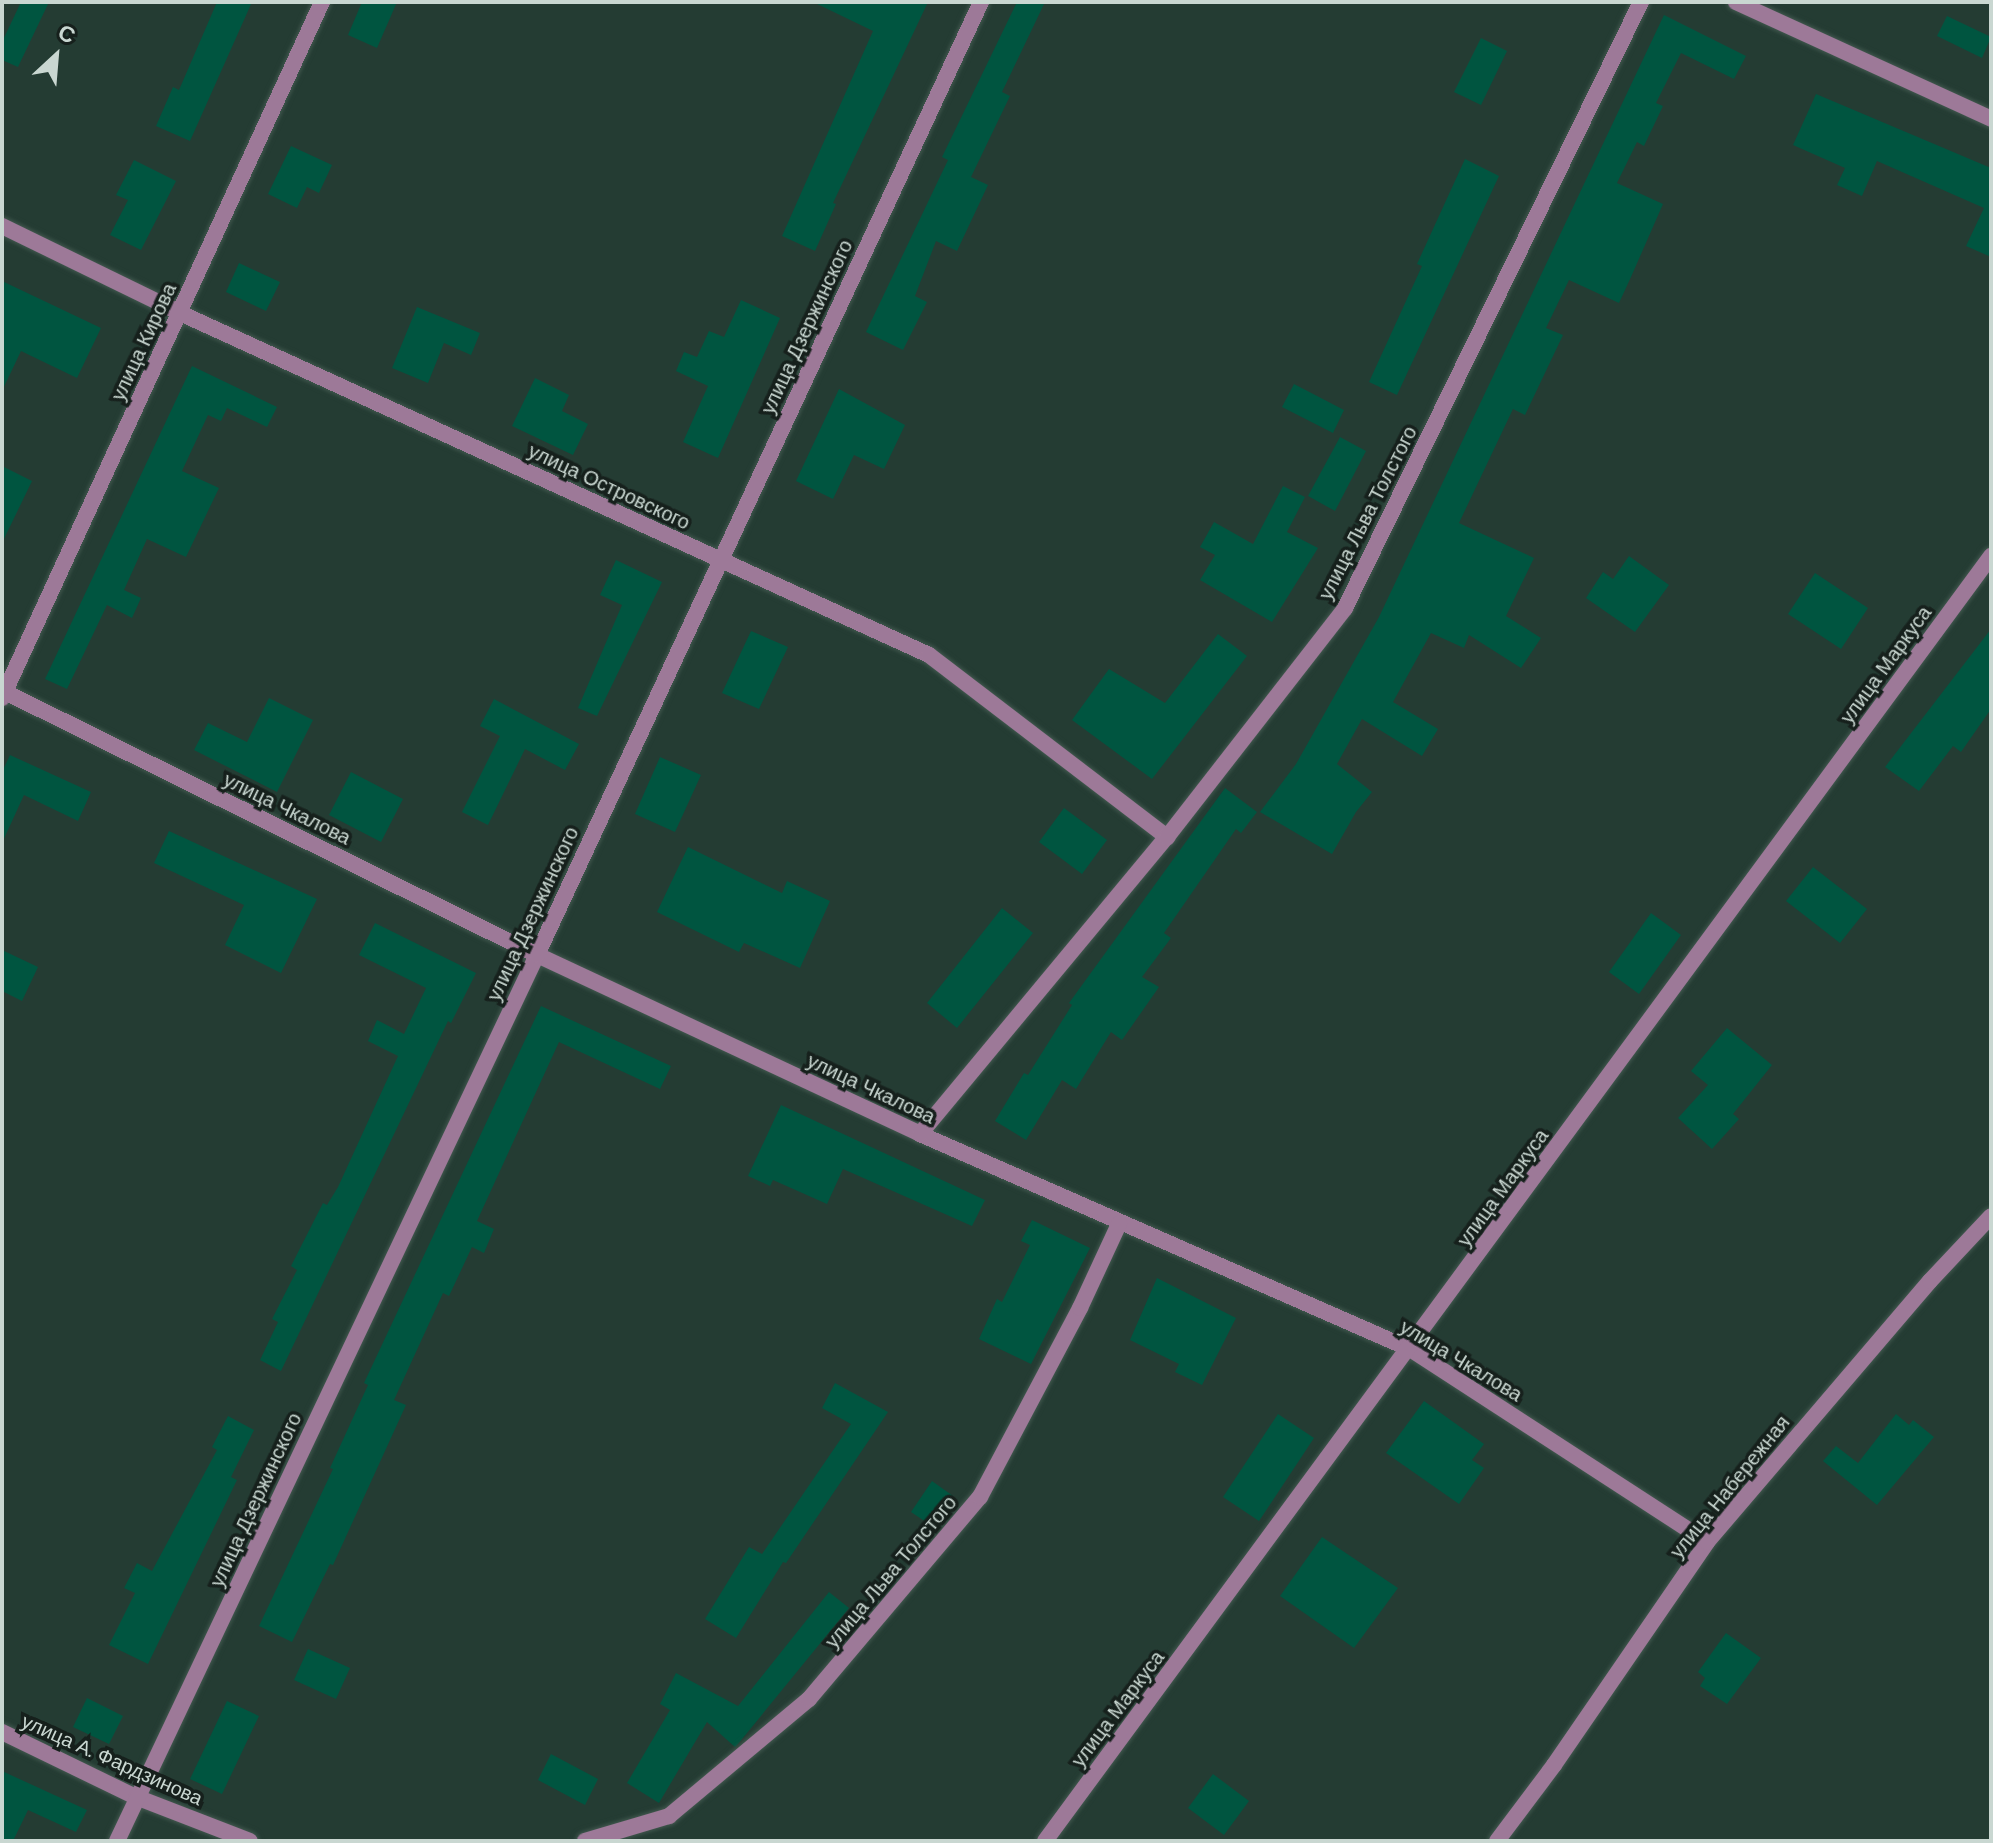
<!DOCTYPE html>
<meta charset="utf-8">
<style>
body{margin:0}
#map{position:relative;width:1993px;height:1843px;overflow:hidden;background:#243c33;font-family:"DM Sans",sans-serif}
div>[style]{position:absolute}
.building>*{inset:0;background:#005540}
.roads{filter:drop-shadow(0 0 2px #42584f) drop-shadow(0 0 2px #42584f)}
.minor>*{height:16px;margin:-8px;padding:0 8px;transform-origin:8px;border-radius:8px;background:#9d7998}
span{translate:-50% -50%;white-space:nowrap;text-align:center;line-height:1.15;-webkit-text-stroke:7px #16201c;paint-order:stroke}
.street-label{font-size:20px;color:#c9d7d1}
.frame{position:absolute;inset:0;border:4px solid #c9d7d1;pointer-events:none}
.north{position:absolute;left:16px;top:16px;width:80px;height:80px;-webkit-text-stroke:6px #16201c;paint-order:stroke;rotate:26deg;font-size:22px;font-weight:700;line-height:32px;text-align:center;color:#c9d7d1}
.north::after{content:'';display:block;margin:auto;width:28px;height:36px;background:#c9d7d1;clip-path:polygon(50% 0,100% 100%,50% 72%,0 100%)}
</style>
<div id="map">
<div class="building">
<div style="clip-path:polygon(21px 2px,49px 2px,18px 67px,2px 60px,2px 42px)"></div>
<div style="clip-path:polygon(217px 2px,252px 2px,190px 141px,156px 126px,173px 87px,179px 90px)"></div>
<div style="clip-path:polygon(362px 2px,397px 2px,377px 48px,348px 35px)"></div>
<div style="clip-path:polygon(813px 2px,928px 2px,833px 203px,836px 204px,815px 251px,782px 236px,873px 31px)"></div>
<div style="clip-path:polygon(1017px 2px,1045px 2px,1002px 92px,1010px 96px,971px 177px,988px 185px,957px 251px,936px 241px,915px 296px,927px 302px,903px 350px,866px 332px,948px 160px,942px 157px)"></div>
<div style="clip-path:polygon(1664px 15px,1746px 56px,1734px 79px,1681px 53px,1656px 103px,1663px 106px,1644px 146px,1637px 142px,1617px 183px,1663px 204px,1631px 277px,1619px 303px,1569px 280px,1546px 328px,1563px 335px,1525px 415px,1513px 409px,1459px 523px,1534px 558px,1506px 616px,1541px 638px,1521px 668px,1469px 635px,1464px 648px,1431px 633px,1393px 702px,1438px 729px,1422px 756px,1362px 719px,1337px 764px,1372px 792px,1356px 812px,1332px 854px,1260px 812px,1296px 764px,1379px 617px)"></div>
<div style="clip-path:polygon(1947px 16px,1991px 37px,1982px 58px,1937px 36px)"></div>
<div style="clip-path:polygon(1481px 38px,1507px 51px,1481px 105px,1454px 92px)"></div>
<div style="clip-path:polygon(1816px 94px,1991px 168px,1991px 257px,1966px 246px,1984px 208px,1877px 161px,1862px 196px,1837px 185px,1845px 168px,1793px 145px)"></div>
<div style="clip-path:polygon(291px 146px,332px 165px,319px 193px,307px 187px,297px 208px,268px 194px)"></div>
<div style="clip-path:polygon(1465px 159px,1499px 176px,1397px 395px,1369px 382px,1422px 266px,1417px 264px)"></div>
<div style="clip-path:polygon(134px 160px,176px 181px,141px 250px,110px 235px,128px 200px,116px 195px)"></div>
<div style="clip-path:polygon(239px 263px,280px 282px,266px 311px,226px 292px)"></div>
<div style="clip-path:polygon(2px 281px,101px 328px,77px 378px,21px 351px,2px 391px)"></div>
<div style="clip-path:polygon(741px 300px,780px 318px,718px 458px,683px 442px,708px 386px,676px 371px,684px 352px,697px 357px,709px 331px,724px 337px)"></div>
<div style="clip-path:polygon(417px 307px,480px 333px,471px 355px,444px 343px,428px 383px,392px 368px)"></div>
<div style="clip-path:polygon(192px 366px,277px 407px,267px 427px,227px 408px,221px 421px,208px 415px,182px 471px,219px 488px,186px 557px,147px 539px,124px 590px,141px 598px,132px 618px,107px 605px,67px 689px,45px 679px)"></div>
<div style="clip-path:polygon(535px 378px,569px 395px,562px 411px,588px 424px,573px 455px,512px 426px)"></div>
<div style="clip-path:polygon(1294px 384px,1344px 410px,1333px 433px,1282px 407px)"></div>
<div style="clip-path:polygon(839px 389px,905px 425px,884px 469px,854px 455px,833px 499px,796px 481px)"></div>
<div style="clip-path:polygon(1340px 437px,1366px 451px,1335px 511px,1308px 496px)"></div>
<div style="clip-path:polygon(2px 466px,32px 481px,2px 543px)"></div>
<div style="clip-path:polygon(1283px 486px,1305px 497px,1287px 532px,1318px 548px,1272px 622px,1200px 580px,1215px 555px,1200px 547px,1214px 522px,1253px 544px)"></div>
<div style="clip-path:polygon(1629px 556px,1669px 585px,1635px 632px,1586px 598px,1603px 572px,1613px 579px)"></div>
<div style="clip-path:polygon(616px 560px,662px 582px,597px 716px,578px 708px,622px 605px,600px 595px)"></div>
<div style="clip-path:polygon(1815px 573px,1868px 608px,1841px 649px,1788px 614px)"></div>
<div style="clip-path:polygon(1991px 629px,1991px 709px,1961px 752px,1953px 746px,1919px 791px,1885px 767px)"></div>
<div style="clip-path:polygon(751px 631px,788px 647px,759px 709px,722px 693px)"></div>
<div style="clip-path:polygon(1218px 634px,1247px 656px,1152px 779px,1072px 720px,1109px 669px,1165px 703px)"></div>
<div style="clip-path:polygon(269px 698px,313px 720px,277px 792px,194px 750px,208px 723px,247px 742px)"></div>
<div style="clip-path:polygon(494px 699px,579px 744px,565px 770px,525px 749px,488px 825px,462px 812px,500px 736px,480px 726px)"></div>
<div style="clip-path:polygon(10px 755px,91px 792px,78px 821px,24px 795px,2px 843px,2px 772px)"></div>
<div style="clip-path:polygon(660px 757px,701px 775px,675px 832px,635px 814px)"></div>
<div style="clip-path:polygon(351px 772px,403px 799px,381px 842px,329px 815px)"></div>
<div style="clip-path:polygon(1225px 788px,1257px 812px,1241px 833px,1236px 829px,1164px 933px,1171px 938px,1142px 977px,1159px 987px,1122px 1040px,1111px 1032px,1076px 1089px,1062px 1080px,1026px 1140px,995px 1121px,1024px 1073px,1028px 1075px,1072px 1005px,1069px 1003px)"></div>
<div style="clip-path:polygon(1064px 808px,1107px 840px,1082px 874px,1039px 842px)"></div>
<div style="clip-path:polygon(169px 831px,317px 899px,281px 973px,225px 945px,244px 905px,154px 863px)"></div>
<div style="clip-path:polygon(688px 847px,782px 893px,787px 881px,830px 901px,800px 968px,744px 943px,739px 952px,657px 912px)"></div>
<div style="clip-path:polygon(1813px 867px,1867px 909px,1840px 943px,1786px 901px)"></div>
<div style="clip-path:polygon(1002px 908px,1033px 933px,957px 1028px,927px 1003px)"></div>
<div style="clip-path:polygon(1651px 913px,1681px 935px,1639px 994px,1609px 972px)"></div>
<div style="clip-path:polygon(375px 923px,476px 973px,451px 1023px,448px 1021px,281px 1371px,260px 1360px,278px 1322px,272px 1319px,297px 1270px,291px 1266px,323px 1203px,327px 1205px,338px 1187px,398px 1056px,368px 1041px,377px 1020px,404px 1034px,426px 988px,359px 955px)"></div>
<div style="clip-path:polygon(2px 950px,38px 967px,22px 1001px,2px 991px)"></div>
<div style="clip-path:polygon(541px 1006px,671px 1066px,660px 1089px,559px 1042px,477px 1221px,494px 1229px,484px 1253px,472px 1247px,449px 1296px,443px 1293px,394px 1400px,406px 1405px,333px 1565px,330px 1564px,292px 1642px,259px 1626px,333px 1469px,330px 1468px,368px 1385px,364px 1383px)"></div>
<div style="clip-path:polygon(1727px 1028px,1772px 1065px,1733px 1114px,1739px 1119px,1712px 1149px,1678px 1118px,1708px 1085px,1691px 1071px)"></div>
<div style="clip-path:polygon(781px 1105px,985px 1200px,972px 1226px,843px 1169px,827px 1204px,773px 1180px,770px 1186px,748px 1176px)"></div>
<div style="clip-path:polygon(1032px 1220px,1090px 1248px,1031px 1364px,979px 1339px,997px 1299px,1002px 1302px,1030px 1245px,1021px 1241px)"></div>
<div style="clip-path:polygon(1157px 1278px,1236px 1318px,1202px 1385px,1175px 1372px,1179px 1364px,1130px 1340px)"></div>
<div style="clip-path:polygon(835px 1383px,888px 1412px,786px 1563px,783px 1562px,736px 1638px,705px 1619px,749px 1547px,762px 1554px,851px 1424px,822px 1408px)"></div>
<div style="clip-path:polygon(1424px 1401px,1484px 1444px,1472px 1460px,1484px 1468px,1459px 1504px,1386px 1453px)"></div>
<div style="clip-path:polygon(1278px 1414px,1314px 1438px,1259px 1521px,1223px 1497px)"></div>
<div style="clip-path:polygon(1896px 1414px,1909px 1425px,1913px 1420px,1934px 1437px,1877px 1505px,1823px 1461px,1836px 1446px,1858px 1463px)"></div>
<div style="clip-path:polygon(228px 1416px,254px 1430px,231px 1477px,237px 1480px,148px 1664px,109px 1645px,135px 1593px,124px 1588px,137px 1563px,152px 1571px,217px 1450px,212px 1447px)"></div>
<div style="clip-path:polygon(932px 1481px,953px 1496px,932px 1526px,911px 1512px)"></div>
<div style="clip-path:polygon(1322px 1537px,1398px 1588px,1354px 1648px,1280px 1596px)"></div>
<div style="clip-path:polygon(829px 1592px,849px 1608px,738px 1744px,735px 1747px,707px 1722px,659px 1803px,627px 1783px,670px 1710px,660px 1704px,676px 1673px,738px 1706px)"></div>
<div style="clip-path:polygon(1726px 1633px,1761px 1658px,1727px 1704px,1700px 1686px,1705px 1678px,1698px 1672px)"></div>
<div style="clip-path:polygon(308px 1649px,350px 1668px,336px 1699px,294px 1680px)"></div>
<div style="clip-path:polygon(87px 1698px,123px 1716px,109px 1744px,73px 1727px)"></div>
<div style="clip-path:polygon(227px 1701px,259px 1716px,222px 1794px,190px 1779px)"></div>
<div style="clip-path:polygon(551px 1754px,598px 1779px,585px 1805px,538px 1780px)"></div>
<div style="clip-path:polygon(2px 1771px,87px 1810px,76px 1832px,28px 1810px,13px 1841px,2px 1841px)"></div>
<div style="clip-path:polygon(1213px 1774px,1249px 1801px,1224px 1835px,1188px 1808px)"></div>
</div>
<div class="roads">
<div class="minor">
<div style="left:1736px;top:2px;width:281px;rotate:24.6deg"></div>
<div style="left:2px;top:226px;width:198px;rotate:26deg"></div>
<div style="left:180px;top:313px;width:823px;rotate:24.54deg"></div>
<div style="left:929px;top:655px;width:300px;rotate:37.4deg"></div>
<div style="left:5px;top:692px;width:593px;rotate:26.31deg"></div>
<div style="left:537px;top:955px;width:423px;rotate:25deg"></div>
<div style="left:920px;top:1134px;width:535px;rotate:23.69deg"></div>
<div style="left:1410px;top:1349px;width:354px;rotate:33deg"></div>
<div style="left:2px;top:698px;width:766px;rotate:-65.31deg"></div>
<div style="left:920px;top:1134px;width:386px;rotate:-50.3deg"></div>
<div style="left:1167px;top:837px;width:290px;rotate:-52.1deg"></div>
<div style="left:1345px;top:608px;width:674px;rotate:-63.97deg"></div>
<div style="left:2px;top:1732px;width:149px;rotate:25.9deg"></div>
<div style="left:136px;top:1797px;width:122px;rotate:21.1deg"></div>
<div style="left:117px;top:1841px;width:981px;rotate:-64.64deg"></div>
<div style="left:537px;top:955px;width:1051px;rotate:-65.02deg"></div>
<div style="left:585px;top:1841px;width:88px;rotate:-16.6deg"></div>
<div style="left:669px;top:1816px;width:182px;rotate:-39.9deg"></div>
<div style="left:809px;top:1699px;width:265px;rotate:-49.8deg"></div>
<div style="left:980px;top:1497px;width:214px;rotate:-62.1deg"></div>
<div style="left:1080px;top:1308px;width:93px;rotate:-65.1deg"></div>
<div style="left:1045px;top:1841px;width:1596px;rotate:-53.64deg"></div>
<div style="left:1497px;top:1841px;width:95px;rotate:-53.1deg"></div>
<div style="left:1554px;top:1765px;width:270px;rotate:-55.5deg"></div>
<div style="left:1707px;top:1542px;width:343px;rotate:-49.5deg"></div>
<div style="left:1930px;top:1281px;width:89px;rotate:-46.8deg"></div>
</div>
</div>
<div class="street-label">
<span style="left:807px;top:327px;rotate:-65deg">улица Дзержинского</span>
<span style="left:144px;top:342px;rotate:-65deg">улица Кирова</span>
<span style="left:609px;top:487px;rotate:25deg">улица Островского</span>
<span style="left:1368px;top:513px;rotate:-63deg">улица Льва Толстого</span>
<span style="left:1886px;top:665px;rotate:-54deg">улица Маркуса</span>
<span style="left:287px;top:809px;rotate:26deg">улица Чкалова</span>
<span style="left:533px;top:914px;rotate:-65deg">улица Дзержинского</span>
<span style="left:871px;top:1089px;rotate:25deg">улица Чкалова</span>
<span style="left:1503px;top:1188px;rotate:-54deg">улица Маркуса</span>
<span style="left:1461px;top:1361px;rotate:31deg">улица Чкалова</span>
<span style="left:1730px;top:1487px;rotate:-51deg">улица Набережная</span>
<span style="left:256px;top:1500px;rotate:-65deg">улица Дзержинского</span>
<span style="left:891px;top:1572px;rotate:-50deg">улица Льва Толстого</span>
<span style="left:1118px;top:1709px;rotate:-53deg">улица Маркуса</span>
<span style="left:112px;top:1760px;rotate:24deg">улица А. Фардзинова</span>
</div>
<div class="frame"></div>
<div class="north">С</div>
</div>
